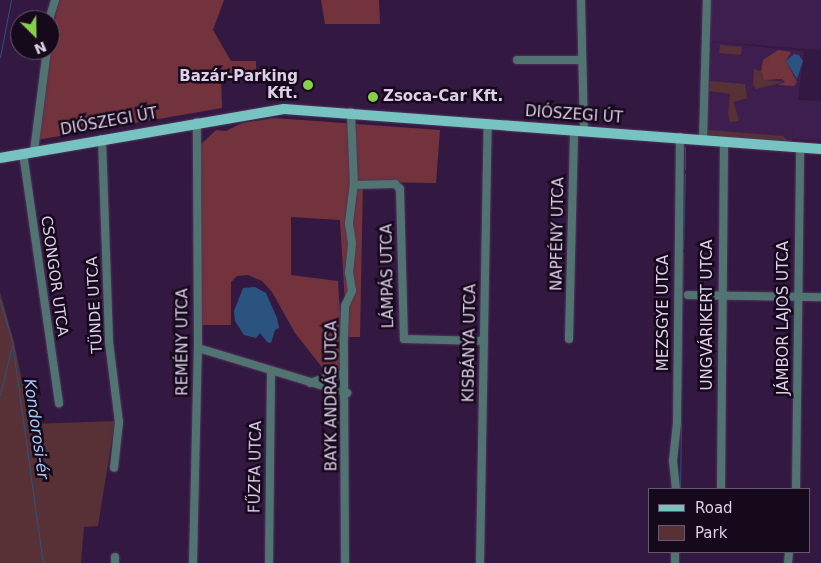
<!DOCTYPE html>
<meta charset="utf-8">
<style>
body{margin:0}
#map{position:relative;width:821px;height:563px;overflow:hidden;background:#331841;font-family:"DejaVu Sans",sans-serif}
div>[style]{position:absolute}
.built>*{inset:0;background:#3e1e4e}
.green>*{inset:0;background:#573136}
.forest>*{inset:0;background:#72333c}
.water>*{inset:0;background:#2a5380}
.stream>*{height:1px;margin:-0.5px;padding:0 0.5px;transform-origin:0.5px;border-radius:0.5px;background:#2a5380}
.roads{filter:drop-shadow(0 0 1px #4f355c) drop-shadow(0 0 1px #4f355c)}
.minor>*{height:8px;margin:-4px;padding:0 4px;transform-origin:4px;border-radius:4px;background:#517473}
.major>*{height:10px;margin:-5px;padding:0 5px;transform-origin:5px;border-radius:5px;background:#77c3c1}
.dots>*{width:14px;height:14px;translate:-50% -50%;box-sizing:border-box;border:2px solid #15091b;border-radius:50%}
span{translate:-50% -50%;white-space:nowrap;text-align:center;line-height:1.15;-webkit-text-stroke:5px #15091b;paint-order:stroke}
.poi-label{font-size:15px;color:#dfcfe9;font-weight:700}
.right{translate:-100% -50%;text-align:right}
.left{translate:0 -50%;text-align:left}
.street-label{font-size:15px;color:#dfcfe9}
.water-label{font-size:16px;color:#a7caf5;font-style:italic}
.legend{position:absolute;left:648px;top:488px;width:162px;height:65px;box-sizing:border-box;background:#15091b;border:1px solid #66586d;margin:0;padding:6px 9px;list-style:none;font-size:15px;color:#dfcfe9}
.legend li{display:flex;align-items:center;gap:10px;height:25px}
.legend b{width:25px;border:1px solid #66586d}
.north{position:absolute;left:10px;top:10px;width:50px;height:50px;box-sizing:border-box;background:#15091b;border:1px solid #66586d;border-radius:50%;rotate:157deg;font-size:14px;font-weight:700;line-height:20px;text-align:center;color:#dfcfe9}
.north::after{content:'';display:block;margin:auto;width:18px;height:22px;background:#88cf49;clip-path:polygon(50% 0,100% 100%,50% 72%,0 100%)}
</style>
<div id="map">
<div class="built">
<div style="clip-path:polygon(707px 0,821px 0,821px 50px,704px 41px)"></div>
<div style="clip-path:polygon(712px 42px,804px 51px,798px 100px,821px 101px,821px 141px,793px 139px,794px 122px,792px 145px,705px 138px)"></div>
</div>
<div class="green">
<div style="clip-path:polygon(720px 45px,742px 47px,741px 55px,719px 53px)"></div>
<div style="clip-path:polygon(754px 69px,761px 71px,764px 80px,785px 82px,756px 89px,753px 85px)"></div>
<div style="clip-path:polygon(710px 81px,745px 84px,747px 98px,731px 103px,734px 103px,739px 121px,730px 122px,728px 114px,730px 94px,709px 91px)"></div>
<div style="clip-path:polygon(709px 130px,783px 136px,788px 141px,709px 136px,706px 131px)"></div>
<div style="clip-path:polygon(0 292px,14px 342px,31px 424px,115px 421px,98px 526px,84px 527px,81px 563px,0 563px)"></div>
</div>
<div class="forest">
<div style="clip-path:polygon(58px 0,224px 0,213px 30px,231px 61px,256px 61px,256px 78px,221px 78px,222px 108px,37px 140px)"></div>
<div style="clip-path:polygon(321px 0,379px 0,380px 24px,325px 24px)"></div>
<div style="clip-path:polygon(778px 50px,791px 52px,786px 61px,797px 82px,794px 86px,778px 85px,785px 82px,782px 79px,764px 80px,761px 71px,763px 60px)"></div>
<div style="clip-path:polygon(274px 118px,440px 130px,436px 183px,363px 182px,360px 337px,347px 337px,340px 220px,291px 217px,291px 275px,338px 281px,344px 374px,325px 371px,295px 333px,272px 292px,262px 281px,248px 275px,237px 276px,231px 282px,231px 325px,199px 325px,199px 146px,216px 130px,226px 131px,242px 123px)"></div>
</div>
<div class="water">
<div style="clip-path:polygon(794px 54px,799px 55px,803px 61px,797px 79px,786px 61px)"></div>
<div style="clip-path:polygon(255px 287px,266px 293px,277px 318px,279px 328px,275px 330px,271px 343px,267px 342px,260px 333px,256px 338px,244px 335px,235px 321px,234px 311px,243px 288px)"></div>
</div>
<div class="stream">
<div style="left:0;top:57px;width:58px;rotate:-79.1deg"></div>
<div style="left:685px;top:169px;width:22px;rotate:-90deg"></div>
<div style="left:683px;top:248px;width:74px;rotate:-88.5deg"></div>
<div style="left:0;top:300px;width:43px;rotate:73.7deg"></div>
<div style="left:12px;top:341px;width:224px;rotate:82.1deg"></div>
<div style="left:681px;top:390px;width:137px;rotate:-89.2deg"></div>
<div style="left:0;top:395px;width:51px;rotate:-76.5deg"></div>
<div style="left:680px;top:489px;width:66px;rotate:-89.1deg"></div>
</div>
<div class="roads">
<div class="minor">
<div style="left:581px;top:0;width:131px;rotate:88.7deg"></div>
<div style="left:49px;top:20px;width:21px;rotate:-73deg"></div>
<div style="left:517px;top:60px;width:65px"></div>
<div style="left:102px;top:139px;width:203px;rotate:88deg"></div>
<div style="left:109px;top:342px;width:81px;rotate:82.9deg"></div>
<div style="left:119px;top:422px;width:46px;rotate:96.2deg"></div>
<div style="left:703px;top:140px;width:140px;rotate:-88.4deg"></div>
<div style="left:34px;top:151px;width:102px;rotate:-82.7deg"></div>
<div style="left:23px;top:153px;width:253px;rotate:81.8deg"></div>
<div style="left:354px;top:185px;width:41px;rotate:-1.4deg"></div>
<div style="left:395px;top:184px;width:7px;rotate:45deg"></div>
<div style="left:400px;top:189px;width:150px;rotate:88.5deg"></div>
<div style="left:404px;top:339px;width:80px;rotate:1.4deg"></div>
<div style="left:688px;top:295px;width:133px;rotate:0.9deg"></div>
<div style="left:569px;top:339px;width:209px;rotate:-88.6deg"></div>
<div style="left:198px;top:348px;width:156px;rotate:16.8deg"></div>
<div style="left:310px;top:383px;width:28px;rotate:-19deg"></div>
<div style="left:336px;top:374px;width:8px;rotate:7deg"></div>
<div style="left:676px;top:489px;width:28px;rotate:-96deg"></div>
<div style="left:673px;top:461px;width:38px;rotate:-84deg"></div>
<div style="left:677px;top:423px;width:286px;rotate:-89.4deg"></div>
<div style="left:721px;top:489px;width:347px;rotate:-89.5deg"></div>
<div style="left:796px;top:489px;width:342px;rotate:-89.3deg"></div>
<div style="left:115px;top:563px;width:6px;rotate:-90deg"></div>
<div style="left:193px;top:563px;width:215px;rotate:-88.7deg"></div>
<div style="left:198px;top:348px;width:226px;rotate:-90.3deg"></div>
<div style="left:269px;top:563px;width:192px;rotate:-89.4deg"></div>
<div style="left:345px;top:563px;width:226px;rotate:-90.3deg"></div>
<div style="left:344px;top:337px;width:31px;rotate:-88deg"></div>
<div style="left:345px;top:306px;width:17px;rotate:-65deg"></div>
<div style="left:352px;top:291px;width:18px;rotate:-99deg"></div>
<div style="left:349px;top:273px;width:30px;rotate:-84deg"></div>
<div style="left:352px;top:243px;width:20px;rotate:-99deg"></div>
<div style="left:349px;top:223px;width:38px;rotate:-83deg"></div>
<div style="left:354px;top:185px;width:73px;rotate:-92.4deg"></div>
<div style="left:480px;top:563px;width:440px;rotate:-89deg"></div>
<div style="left:675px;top:563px;width:11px;rotate:-90deg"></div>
<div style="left:788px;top:563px;width:11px;rotate:-85deg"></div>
</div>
<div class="major">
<div style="left:0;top:158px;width:288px;rotate:-9.8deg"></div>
<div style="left:284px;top:109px;width:538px;rotate:4.26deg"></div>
</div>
</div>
<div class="dots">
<div style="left:308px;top:85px;background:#88cf49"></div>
<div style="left:373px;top:97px;background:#88cf49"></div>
</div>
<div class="poi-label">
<span class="right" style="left:298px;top:85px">Bazár-Parking<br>Kft.</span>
<span class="left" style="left:383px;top:97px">Zsoca-Car Kft.</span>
</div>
<div class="street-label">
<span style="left:574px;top:115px;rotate:4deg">DIÓSZEGI ÚT</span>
<span style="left:109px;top:122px;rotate:-10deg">DIÓSZEGI ÚT</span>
<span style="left:558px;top:234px;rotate:-89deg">NAPFÉNY UTCA</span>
<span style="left:54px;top:276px;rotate:82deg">CSONGOR UTCA</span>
<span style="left:388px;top:276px;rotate:-91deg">LÁMPÁS UTCA</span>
<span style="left:95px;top:305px;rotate:-93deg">TÜNDE UTCA</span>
<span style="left:664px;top:313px;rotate:-90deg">MEZSGYE UTCA</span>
<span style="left:708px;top:315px;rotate:-90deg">UNGVÁRIKERT UTCA</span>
<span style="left:784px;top:318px;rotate:-90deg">JÁMBOR LAJOS UTCA</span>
<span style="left:183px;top:342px;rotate:-90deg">REMÉNY UTCA</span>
<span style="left:470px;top:343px;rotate:-89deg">KISBÁNYA UTCA</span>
<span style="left:332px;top:396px;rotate:-90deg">BAYK ANDRÁS UTCA</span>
<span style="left:256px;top:467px;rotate:-89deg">FŰZFA UTCA</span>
</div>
<div class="water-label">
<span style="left:36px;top:429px;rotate:82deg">Kondorosi-ér</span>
</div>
<ul class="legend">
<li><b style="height:6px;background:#77c3c1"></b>Road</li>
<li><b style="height:14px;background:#573136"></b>Park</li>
</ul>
<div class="north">N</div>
</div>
